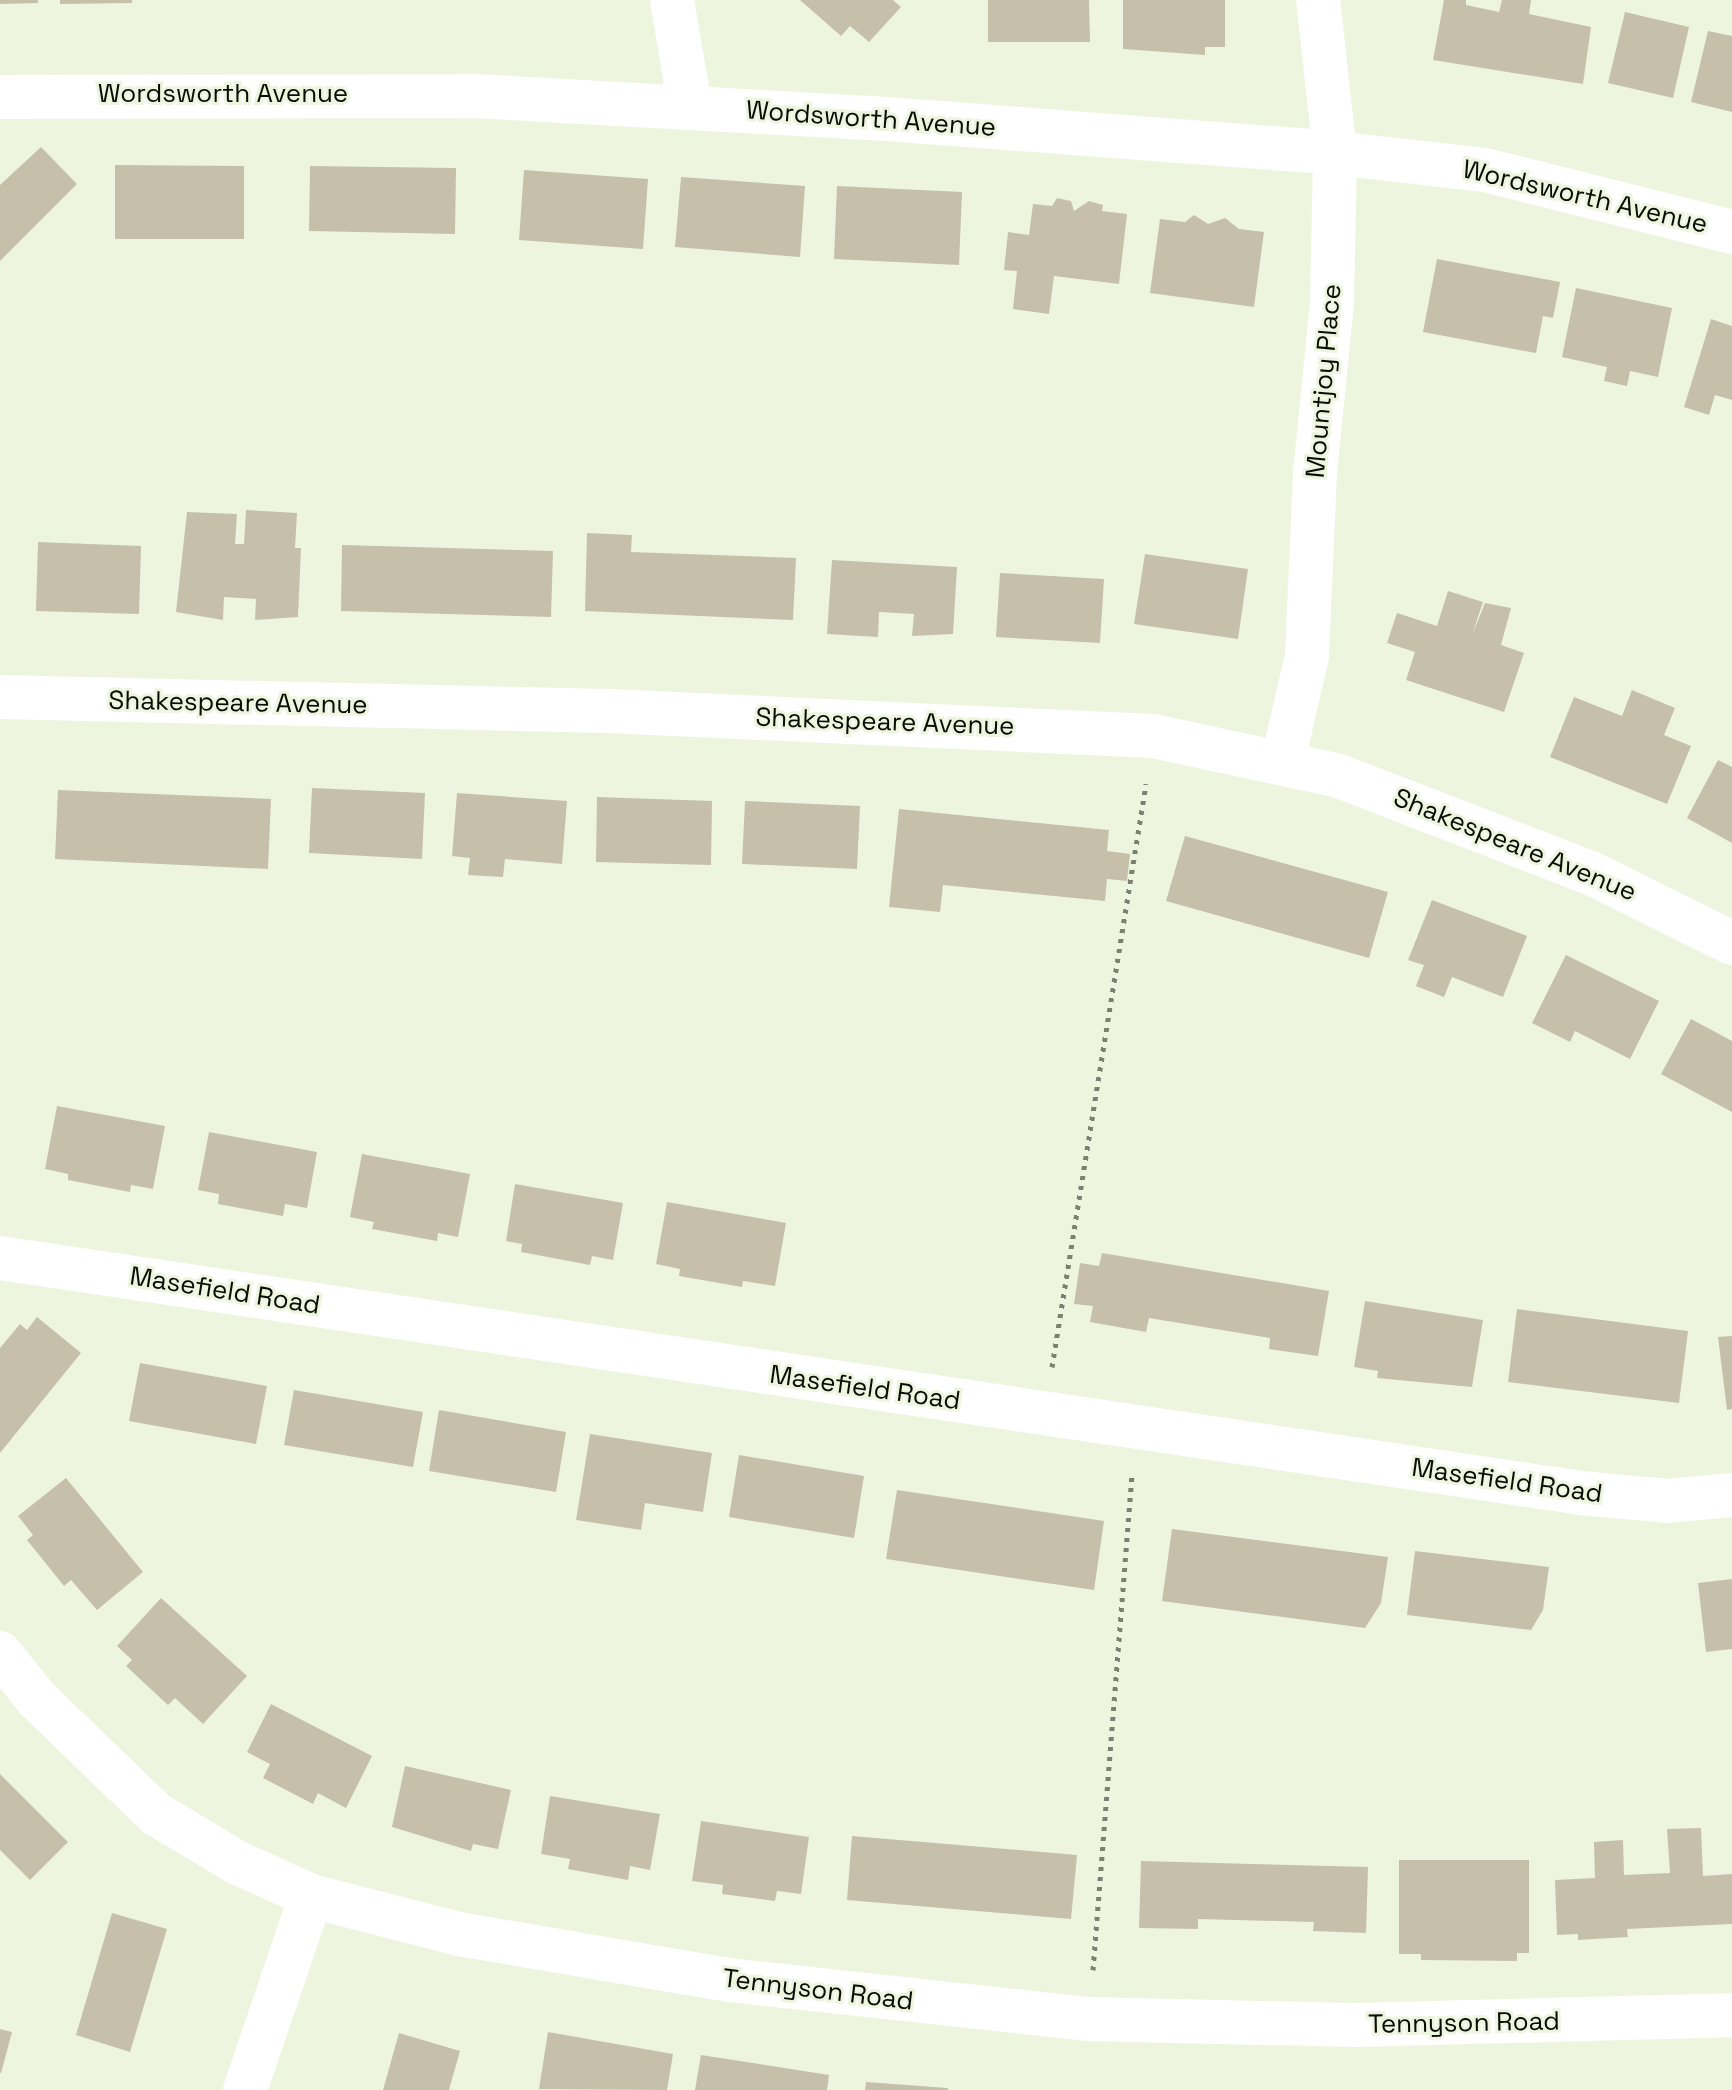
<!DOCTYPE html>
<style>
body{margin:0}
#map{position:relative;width:1732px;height:2090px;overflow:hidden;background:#eef5df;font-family:"Space Grotesk",sans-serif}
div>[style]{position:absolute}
.building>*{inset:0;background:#c6c0ab}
.path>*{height:5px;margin-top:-2.5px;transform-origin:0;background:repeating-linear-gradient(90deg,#7b8072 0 4px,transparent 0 10px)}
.minor>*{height:44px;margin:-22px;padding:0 22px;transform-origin:22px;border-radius:22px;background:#fff}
span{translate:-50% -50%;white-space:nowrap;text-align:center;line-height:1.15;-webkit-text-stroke:6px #eef5df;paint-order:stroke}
.street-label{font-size:26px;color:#0a0c06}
</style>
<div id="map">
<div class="building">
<div style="clip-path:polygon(0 0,38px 0,38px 3px,0 4px)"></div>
<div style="clip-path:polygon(60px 0,132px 0,132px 3px,60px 4px)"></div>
<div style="clip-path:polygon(800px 0,893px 0,901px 7px,869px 42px,850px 26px,841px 36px)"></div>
<div style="clip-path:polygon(988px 0,1089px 0,1090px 42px,988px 42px)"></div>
<div style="clip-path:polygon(1123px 0,1225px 0,1225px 47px,1205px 47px,1205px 55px,1123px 49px)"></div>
<div style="clip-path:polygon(1444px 0,1466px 0,1466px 5px,1499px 12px,1502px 0,1531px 0,1529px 14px,1591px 27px,1583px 84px,1433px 60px)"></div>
<div style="clip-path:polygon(1625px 12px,1689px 27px,1673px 98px,1608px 83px)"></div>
<div style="clip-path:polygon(1708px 31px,1732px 36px,1732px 112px,1691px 102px)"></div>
<div style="clip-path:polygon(41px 147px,77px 184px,0 261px,0 185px)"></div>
<div style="clip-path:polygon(115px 165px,244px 166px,244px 239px,115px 239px)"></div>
<div style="clip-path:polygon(310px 166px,456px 168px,455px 234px,309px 231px)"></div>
<div style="clip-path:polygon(524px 170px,648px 179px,643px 249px,519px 240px)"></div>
<div style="clip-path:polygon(681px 177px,805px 186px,800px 257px,675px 247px)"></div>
<div style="clip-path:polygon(837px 186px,962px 192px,959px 265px,834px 259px)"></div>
<div style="clip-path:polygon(1057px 198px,1071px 201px,1074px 211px,1089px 201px,1103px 205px,1102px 211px,1127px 214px,1119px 284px,1054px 276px,1049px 314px,1013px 309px,1017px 271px,1004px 270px,1008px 232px,1029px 235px,1033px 204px,1052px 206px)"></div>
<div style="clip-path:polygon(1194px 215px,1208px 224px,1225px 218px,1239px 229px,1264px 232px,1254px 307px,1150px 293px,1160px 219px,1185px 222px)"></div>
<div style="clip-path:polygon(1437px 259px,1560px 282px,1553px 318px,1543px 316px,1536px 353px,1423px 332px)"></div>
<div style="clip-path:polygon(1576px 288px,1672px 308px,1658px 377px,1630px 371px,1627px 386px,1604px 381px,1607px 367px,1562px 357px)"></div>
<div style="clip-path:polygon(1711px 319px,1732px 326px,1732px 400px,1715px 395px,1709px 415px,1684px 407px)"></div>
<div style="clip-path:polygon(246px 510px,297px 513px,295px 548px,301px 548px,298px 617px,255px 620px,256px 599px,224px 597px,223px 620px,176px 612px,187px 512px,237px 514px,235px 544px,244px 544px)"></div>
<div style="clip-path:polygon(587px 533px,632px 535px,631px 552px,796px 558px,793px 620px,585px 611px)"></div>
<div style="clip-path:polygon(38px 542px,141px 546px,139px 614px,36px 611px)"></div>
<div style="clip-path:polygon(342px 545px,553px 551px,551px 617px,341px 611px)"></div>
<div style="clip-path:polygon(1145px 554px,1248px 569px,1238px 639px,1134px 624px)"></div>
<div style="clip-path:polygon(832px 560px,957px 567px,953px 634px,912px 636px,914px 614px,879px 612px,878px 637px,827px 634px)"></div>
<div style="clip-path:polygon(1000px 573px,1104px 579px,1100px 643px,996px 637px)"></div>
<div style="clip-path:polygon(1448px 591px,1483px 602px,1472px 635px,1485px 603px,1511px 608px,1501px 645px,1524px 653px,1504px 712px,1406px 680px,1415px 652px,1387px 643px,1397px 613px,1437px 626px)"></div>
<div style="clip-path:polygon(1632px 690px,1675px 708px,1664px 735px,1691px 746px,1667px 804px,1550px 757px,1574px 697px,1622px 716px)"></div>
<div style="clip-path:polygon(1718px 760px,1732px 767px,1732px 843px,1687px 818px)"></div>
<div style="clip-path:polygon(312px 788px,425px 793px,422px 859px,309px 853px)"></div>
<div style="clip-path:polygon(58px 790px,271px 799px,268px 869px,55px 859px)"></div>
<div style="clip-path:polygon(457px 793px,567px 801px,562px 864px,505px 859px,503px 877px,468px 875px,470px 858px,452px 856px)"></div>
<div style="clip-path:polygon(597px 797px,712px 801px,711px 865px,596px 862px)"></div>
<div style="clip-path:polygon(745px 801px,860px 806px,857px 869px,742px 864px)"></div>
<div style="clip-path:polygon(899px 809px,1109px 830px,1107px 851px,1130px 854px,1127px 881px,1107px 879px,1105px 901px,943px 885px,940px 912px,889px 907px)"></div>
<div style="clip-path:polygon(1185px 836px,1388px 892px,1369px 958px,1166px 901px)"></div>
<div style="clip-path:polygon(1432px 900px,1527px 936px,1503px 997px,1452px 977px,1444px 997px,1416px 986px,1424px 965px,1408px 960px)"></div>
<div style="clip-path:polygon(1566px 955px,1659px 1001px,1630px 1059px,1575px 1031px,1570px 1042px,1532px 1023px)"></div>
<div style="clip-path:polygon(1691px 1019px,1732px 1041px,1732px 1112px,1661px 1074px)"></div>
<div style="clip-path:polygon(57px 1106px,165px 1126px,153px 1189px,131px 1185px,130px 1192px,68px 1180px,68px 1174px,45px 1169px)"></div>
<div style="clip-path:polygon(209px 1132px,317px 1152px,307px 1208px,285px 1204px,283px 1216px,218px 1204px,219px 1194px,198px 1190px)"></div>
<div style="clip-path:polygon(362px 1154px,470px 1174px,458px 1237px,438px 1233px,437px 1241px,372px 1229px,374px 1222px,350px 1217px)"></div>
<div style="clip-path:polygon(515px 1184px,623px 1203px,613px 1260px,592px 1256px,590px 1265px,521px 1252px,522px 1244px,506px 1241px)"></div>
<div style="clip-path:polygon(667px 1202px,786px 1223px,775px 1286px,743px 1281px,742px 1287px,679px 1276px,680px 1269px,656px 1264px)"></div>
<div style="clip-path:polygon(1102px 1253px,1329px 1291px,1318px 1356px,1269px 1349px,1270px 1338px,1149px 1318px,1146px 1332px,1090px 1322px,1093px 1306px,1074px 1304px,1080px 1263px,1099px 1266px)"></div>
<div style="clip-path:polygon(1365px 1301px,1483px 1320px,1472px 1387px,1377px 1378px,1378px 1371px,1354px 1367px)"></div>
<div style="clip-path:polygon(1517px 1309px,1688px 1331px,1679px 1403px,1508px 1382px)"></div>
<div style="clip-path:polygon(37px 1317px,81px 1353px,0 1453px,0 1348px,20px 1324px,27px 1330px)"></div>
<div style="clip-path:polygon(1732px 1336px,1732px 1409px,1727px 1410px,1718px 1337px)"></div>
<div style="clip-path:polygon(140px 1363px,267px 1386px,256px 1444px,129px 1421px)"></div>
<div style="clip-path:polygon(294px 1390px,423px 1412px,413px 1467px,284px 1445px)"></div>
<div style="clip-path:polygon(439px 1410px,566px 1432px,556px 1492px,429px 1471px)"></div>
<div style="clip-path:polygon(590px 1434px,712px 1453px,703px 1512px,645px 1503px,641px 1530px,576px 1520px)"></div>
<div style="clip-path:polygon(739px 1455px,864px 1476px,854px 1538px,729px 1517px)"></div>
<div style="clip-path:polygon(66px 1478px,143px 1572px,97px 1610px,71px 1580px,64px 1586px,27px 1540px,33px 1535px,18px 1516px)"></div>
<div style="clip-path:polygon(897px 1490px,1104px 1521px,1094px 1590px,886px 1559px)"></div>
<div style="clip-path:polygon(1172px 1529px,1388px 1557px,1381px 1603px,1365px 1628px,1162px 1601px)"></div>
<div style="clip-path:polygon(1415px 1551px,1549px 1567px,1543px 1610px,1531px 1630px,1407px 1615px)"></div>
<div style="clip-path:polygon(1732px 1579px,1732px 1649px,1706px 1652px,1698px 1583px)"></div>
<div style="clip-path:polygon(161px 1598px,247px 1676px,203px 1724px,175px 1698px,168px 1705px,126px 1666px,132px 1660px,117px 1646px)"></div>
<div style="clip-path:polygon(271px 1704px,372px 1756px,346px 1808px,318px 1793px,313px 1804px,263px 1778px,270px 1764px,247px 1752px)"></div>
<div style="clip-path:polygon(405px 1766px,511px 1790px,498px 1849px,473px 1844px,471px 1851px,392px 1827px)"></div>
<div style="clip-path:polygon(0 1774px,68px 1842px,30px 1880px,0 1850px)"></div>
<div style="clip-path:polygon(550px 1796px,660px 1814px,650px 1870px,630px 1866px,628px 1880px,568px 1869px,570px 1859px,541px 1854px)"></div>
<div style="clip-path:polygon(701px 1821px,809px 1837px,801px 1894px,777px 1891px,775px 1901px,722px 1894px,723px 1885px,692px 1881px)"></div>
<div style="clip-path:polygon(1701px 1828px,1703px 1876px,1732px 1874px,1732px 1924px,1627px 1929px,1628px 1937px,1578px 1940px,1578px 1934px,1557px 1935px,1555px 1880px,1595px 1878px,1594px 1842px,1623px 1840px,1624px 1875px,1670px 1873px,1667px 1829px)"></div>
<div style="clip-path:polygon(852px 1836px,1077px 1855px,1071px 1919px,847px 1900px)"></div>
<div style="clip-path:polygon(1399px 1860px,1529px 1860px,1529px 1953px,1517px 1953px,1517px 1961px,1421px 1960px,1421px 1954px,1399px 1954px)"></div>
<div style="clip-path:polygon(1141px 1861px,1368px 1867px,1366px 1933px,1313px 1931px,1314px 1922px,1198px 1919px,1198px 1929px,1139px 1928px)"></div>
<div style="clip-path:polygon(112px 1913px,167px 1929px,130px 2052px,76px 2035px)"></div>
<div style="clip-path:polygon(0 2029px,12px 2032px,1px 2073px,0 2073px)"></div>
<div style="clip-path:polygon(548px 2032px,673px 2054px,667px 2090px,539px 2089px)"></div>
<div style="clip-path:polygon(399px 2033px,460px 2051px,449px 2090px,383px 2090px)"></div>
<div style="clip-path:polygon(701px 2055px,829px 2075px,827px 2090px,695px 2090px)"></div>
<div style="clip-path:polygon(866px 2082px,948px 2088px,948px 2090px,865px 2090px)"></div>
</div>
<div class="path">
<div style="left:1052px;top:1367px;width:591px;rotate:-80.84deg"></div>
<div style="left:1093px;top:1970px;width:498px;rotate:-85.5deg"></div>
</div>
<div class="minor">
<div style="left:672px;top:0;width:108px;rotate:80.4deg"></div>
<div style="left:0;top:97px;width:475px;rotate:-0.1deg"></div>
<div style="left:475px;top:96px;width:399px;rotate:3.2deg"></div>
<div style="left:873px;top:118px;width:463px;rotate:4.3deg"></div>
<div style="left:1335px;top:153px;width:151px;rotate:6.5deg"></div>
<div style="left:1485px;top:170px;width:255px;rotate:14.1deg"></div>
<div style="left:0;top:697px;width:609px;rotate:1.32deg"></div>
<div style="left:609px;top:711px;width:545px;rotate:2.63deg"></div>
<div style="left:1153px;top:736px;width:190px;rotate:12.1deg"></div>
<div style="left:1339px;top:776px;width:270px;rotate:21.1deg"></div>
<div style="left:1591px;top:873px;width:157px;rotate:26.4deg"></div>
<div style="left:1283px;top:760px;width:107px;rotate:-77deg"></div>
<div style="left:1307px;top:656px;width:183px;rotate:-87.5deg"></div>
<div style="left:1315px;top:473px;width:172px;rotate:-84.3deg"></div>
<div style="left:1332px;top:302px;width:149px;rotate:-88.8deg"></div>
<div style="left:1335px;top:153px;width:154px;rotate:-96.3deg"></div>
<div style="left:0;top:1258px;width:1598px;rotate:8.45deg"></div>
<div style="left:1581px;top:1493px;width:86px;rotate:5.3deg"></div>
<div style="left:1667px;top:1501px;width:65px;rotate:-5.3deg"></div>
<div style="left:0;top:1653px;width:59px;rotate:51.2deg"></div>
<div style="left:37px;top:1699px;width:165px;rotate:44deg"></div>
<div style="left:156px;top:1814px;width:96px;rotate:30.9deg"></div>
<div style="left:238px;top:1863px;width:80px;rotate:24.3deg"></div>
<div style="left:311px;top:1896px;width:153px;rotate:14.4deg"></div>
<div style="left:459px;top:1934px;width:274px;rotate:9.7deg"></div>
<div style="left:729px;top:1980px;width:362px;rotate:6.2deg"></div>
<div style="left:1089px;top:2019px;width:268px;rotate:1.3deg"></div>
<div style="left:1357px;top:2025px;width:375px;rotate:-1.5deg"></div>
<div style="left:245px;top:2090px;width:205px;rotate:-71.2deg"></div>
</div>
<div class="street-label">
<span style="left:223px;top:94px">Wordsworth Avenue</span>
<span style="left:871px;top:119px;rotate:4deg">Wordsworth Avenue</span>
<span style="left:1585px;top:197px;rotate:13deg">Wordsworth Avenue</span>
<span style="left:1324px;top:381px;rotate:-85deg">Mountjoy Place</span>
<span style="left:238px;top:703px;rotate:1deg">Shakespeare Avenue</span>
<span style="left:885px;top:722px;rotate:2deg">Shakespeare Avenue</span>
<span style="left:1515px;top:845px;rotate:22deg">Shakespeare Avenue</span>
<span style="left:225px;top:1291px;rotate:9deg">Masefield Road</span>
<span style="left:865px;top:1388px;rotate:8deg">Masefield Road</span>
<span style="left:1507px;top:1481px;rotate:8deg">Masefield Road</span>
<span style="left:818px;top:1990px;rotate:7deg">Tennyson Road</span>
<span style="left:1464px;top:2023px;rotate:-1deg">Tennyson Road</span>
</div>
</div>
